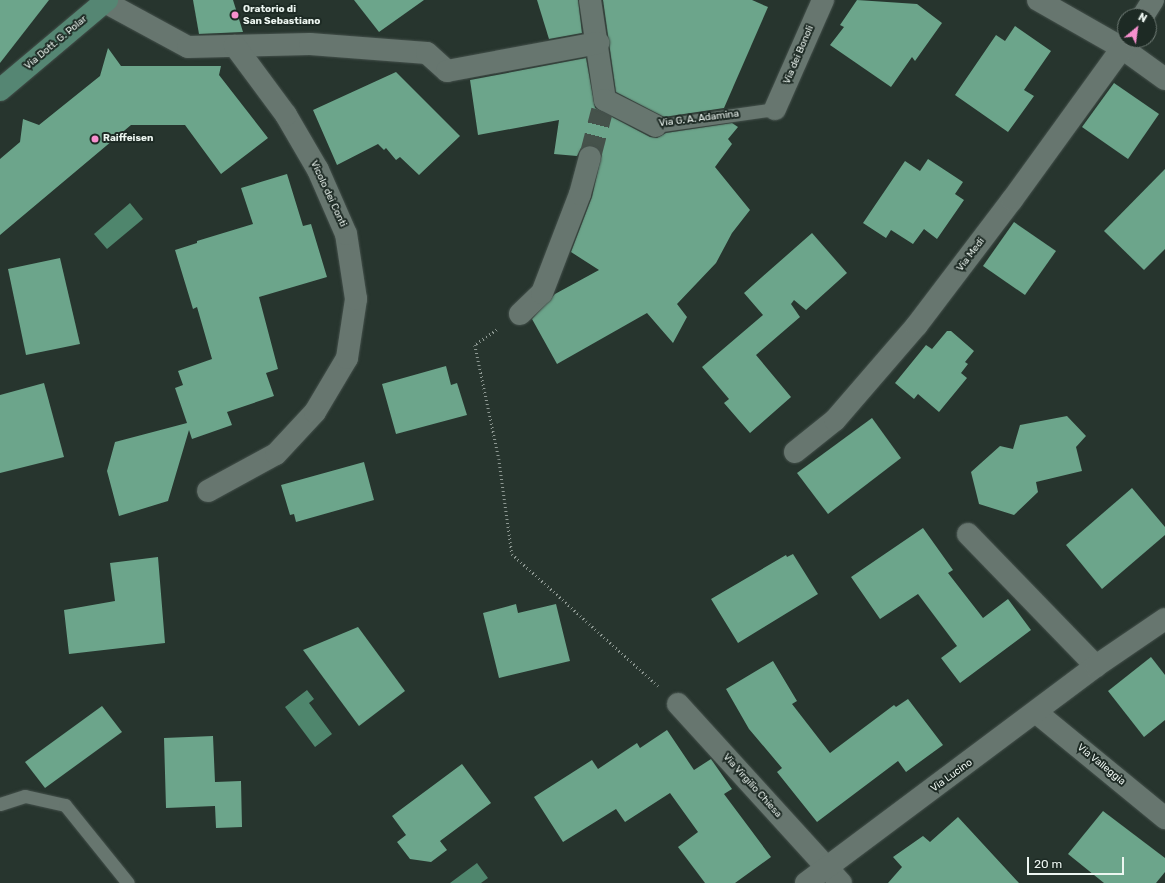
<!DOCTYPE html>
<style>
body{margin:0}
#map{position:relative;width:1165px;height:883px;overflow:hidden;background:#27352e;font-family:Rubik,sans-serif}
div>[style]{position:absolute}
.water>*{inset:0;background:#4f866d}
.building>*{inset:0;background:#6ca58b}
.street-tunnel>*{height:22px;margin-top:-11px;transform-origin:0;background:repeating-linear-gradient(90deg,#45524b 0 22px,transparent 0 33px)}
.path>*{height:2.5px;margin-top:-1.25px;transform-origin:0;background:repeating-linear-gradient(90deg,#8d9892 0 1px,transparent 0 4px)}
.roads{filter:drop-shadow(0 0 1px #44504b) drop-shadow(0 0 1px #44504b)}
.lane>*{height:13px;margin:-6.5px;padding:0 6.5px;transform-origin:6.5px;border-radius:6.5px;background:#67766f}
.street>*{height:22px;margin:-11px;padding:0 11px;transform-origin:11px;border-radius:11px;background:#67766f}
.secondary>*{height:22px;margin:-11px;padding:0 11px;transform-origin:11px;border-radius:11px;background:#558673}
.dots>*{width:11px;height:11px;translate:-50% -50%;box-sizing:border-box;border:2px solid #1d2a24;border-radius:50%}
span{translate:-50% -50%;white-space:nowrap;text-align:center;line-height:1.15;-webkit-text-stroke:4px #1d2a24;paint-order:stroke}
.poi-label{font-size:10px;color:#edf6f1;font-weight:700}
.left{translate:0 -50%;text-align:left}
.street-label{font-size:10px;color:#edf6f1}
.north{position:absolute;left:1117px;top:8px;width:40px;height:40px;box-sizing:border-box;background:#1d2a24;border:1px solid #707c76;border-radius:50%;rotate:29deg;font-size:11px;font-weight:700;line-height:16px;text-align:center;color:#edf6f1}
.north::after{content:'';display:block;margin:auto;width:14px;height:18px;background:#f790ce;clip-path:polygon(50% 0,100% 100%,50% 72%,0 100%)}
.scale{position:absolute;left:1027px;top:857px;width:97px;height:18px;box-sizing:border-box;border:2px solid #edf6f1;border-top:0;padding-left:5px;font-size:12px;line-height:14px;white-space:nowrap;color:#edf6f1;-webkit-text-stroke:3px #1d2a24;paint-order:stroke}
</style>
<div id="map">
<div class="water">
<div style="clip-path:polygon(130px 203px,143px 219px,107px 249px,94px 234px)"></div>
<div style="clip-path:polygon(307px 690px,314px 699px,309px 703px,332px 734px,315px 747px,285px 707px)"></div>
<div style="clip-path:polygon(477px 863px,488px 878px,481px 883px,450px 883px)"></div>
</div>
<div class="building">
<div style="clip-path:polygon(0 0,49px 0,0 63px)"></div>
<div style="clip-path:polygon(193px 0,233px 0,243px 32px,199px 34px)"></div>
<div style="clip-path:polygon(354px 0,424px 0,379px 32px)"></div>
<div style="clip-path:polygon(537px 0,578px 0,582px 33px,549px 39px)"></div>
<div style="clip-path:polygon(603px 0,752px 0,768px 7px,724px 108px,664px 117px,616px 92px)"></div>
<div style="clip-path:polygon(857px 0,917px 4px,942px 23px,915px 61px,912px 57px,891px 87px,830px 45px,844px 27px,840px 25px)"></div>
<div style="clip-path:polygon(1015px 26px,1051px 51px,1024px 90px,1034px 96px,1008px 132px,955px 95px,996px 35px,1005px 41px)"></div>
<div style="clip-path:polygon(108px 48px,121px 66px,221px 66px,219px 75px,268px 138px,221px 174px,185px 125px,131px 125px,0 235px,0 159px,20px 142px,23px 119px,39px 125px,100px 76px)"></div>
<div style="clip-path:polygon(586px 58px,595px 108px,650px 137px,657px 138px,666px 133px,732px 123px,738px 127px,728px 139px,732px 144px,715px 167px,750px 210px,732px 233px,716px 263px,677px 304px,687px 317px,673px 343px,647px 313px,557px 364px,532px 319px,555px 294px,599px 270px,571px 252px,592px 197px,602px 153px,599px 148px,587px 145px,581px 148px,577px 156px,554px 154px,559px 120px,478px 135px,470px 80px)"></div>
<div style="clip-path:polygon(396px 72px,460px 136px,419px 175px,400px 157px,396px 160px,386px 148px,384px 150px,378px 144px,337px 165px,313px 110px)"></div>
<div style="clip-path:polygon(1114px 83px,1159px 114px,1128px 159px,1082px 127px)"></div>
<div style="clip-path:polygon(928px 159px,963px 182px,955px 194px,964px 200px,937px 239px,924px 229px,913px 244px,891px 230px,886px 238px,863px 223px,905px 161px,920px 171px)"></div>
<div style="clip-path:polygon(1165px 169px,1165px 249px,1144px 270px,1104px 231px)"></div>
<div style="clip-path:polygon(287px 174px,303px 226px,311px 224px,327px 277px,259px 297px,278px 369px,266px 373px,274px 396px,227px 412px,232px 425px,192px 439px,189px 430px,168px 501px,119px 516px,107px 471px,115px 442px,187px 423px,175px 388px,183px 385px,178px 371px,212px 359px,197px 307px,193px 309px,175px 250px,197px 243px,197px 241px,253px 224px,241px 188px)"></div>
<div style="clip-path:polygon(1014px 222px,1056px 251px,1025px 295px,983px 266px)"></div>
<div style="clip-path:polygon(812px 233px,847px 273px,806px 310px,794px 300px,791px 304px,800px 317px,756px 355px,791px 397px,750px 433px,724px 403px,729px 399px,702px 367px,763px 315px,744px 293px)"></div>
<div style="clip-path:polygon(60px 258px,80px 344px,26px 355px,8px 269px)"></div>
<div style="clip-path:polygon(947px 331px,951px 331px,974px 351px,965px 362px,968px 364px,961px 373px,967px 378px,939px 412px,918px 394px,914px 399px,895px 383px,926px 345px,932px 349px)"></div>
<div style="clip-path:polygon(446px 366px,451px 385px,457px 383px,467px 415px,396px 434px,382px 384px)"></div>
<div style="clip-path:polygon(44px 383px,64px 457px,0 473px,0 395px)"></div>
<div style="clip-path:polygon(1067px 416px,1086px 436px,1076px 447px,1082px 471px,1036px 482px,1038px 492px,1014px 515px,979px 504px,971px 472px,1000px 446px,1013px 449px,1020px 425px)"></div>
<div style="clip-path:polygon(872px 418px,901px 458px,828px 514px,797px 473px)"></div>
<div style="clip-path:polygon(364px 462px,374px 500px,296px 522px,294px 514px,290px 515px,281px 485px)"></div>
<div style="clip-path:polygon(1132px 488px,1165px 527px,1165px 535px,1102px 589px,1066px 545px)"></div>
<div style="clip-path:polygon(923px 528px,953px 570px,948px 573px,983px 618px,1008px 599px,1031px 630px,960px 683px,941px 658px,957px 646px,918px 594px,880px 619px,851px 577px)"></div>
<div style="clip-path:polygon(793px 554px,818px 594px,738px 643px,711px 599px,786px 555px,787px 557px)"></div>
<div style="clip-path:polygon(158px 557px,165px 643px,69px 654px,64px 610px,115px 601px,110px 563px)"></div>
<div style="clip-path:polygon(516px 604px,518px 613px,556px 604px,570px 661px,499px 678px,483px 613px)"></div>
<div style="clip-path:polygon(358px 627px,405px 691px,359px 726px,303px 650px)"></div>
<div style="clip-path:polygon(1151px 657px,1165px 675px,1165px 720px,1144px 737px,1108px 691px)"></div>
<div style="clip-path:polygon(773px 661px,797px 701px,792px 704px,830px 753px,894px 705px,896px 707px,908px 699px,943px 745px,906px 772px,898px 761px,817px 822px,777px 772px,782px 768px,749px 729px,726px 689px)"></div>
<div style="clip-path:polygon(102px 706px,122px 732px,45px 788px,25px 762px)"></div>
<div style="clip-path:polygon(667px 730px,694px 770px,711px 759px,732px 789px,724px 794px,771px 857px,735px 883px,705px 883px,678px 847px,698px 832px,670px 793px,625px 822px,616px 809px,563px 842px,534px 797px,592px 760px,598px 769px,637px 743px,640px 748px)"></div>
<div style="clip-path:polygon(213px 736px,215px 782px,241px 781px,242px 827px,216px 828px,215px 806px,166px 808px,164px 738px)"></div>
<div style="clip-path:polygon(462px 764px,491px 803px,440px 841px,447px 850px,431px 862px,410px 859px,397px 842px,406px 835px,392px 816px)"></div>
<div style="clip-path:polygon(1103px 811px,1165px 858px,1165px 872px,1156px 883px,1104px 883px,1068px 854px)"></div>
<div style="clip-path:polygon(958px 817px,1019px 883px,888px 883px,902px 867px,893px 857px,923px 836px,930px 842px)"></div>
</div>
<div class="street-tunnel">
<div style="left:590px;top:157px;width:48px;rotate:-75.4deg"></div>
</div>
<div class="path">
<div style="left:497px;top:330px;width:27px;rotate:146deg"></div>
<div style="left:475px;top:345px;width:116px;rotate:78.1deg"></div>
<div style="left:499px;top:459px;width:96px;rotate:82.2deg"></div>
<div style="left:512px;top:554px;width:197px;rotate:42.1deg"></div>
</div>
<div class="roads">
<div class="lane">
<div style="left:656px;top:126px;width:120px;rotate:-8.1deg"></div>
<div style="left:0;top:804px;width:26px;rotate:-18deg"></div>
<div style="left:25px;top:796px;width:41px;rotate:12.7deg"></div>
<div style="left:65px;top:805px;width:100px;rotate:51.1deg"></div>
</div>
<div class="street">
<div style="left:590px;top:0;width:101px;rotate:81.5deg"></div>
<div style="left:605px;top:100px;width:57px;rotate:27deg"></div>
<div style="left:1038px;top:0;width:97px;rotate:29.7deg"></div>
<div style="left:1122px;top:48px;width:53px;rotate:35.8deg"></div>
<div style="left:105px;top:2px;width:94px;rotate:28.5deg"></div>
<div style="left:188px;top:47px;width:122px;rotate:-1.4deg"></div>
<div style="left:310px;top:44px;width:117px;rotate:4.4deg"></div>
<div style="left:427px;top:53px;width:27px;rotate:42deg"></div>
<div style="left:447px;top:71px;width:154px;rotate:-10.5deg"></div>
<div style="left:1143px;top:16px;width:19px;rotate:-58deg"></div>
<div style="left:775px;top:109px;width:119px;rotate:-66.2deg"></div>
<div style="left:520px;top:314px;width:30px;rotate:-44deg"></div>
<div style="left:542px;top:293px;width:106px;rotate:-69deg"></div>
<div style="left:580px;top:194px;width:38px;rotate:-75deg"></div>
<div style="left:795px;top:452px;width:51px;rotate:-38.7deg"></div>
<div style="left:835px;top:420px;width:125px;rotate:-49.2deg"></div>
<div style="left:917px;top:325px;width:157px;rotate:-52.8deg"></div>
<div style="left:1012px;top:200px;width:198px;rotate:-54.1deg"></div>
<div style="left:208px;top:491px;width:77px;rotate:-28.6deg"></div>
<div style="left:276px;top:454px;width:57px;rotate:-47.1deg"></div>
<div style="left:315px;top:412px;width:63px;rotate:-59.3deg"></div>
<div style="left:347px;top:358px;width:60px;rotate:-81.3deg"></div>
<div style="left:356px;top:299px;width:66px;rotate:-98.7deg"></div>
<div style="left:346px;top:234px;width:70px;rotate:-113.6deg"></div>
<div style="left:318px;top:170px;width:64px;rotate:-120.2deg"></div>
<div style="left:286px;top:115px;width:86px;rotate:-126.5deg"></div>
<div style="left:968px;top:534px;width:184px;rotate:45.9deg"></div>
<div style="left:678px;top:704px;width:242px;rotate:47.7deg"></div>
<div style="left:1037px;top:713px;width:166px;rotate:39.4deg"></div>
<div style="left:806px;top:883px;width:362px;rotate:-36.8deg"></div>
<div style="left:1096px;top:666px;width:83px;rotate:-34.3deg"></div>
</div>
<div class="secondary">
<div style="left:0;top:90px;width:140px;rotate:-40.1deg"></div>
</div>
</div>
<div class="dots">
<div style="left:235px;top:15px;background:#f790ce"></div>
<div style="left:95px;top:139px;background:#f790ce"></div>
</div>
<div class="poi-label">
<span class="left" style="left:243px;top:15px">Oratorio di<br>San Sebastiano</span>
<span class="left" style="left:103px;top:139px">Raiffeisen</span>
</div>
<div class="street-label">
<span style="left:56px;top:43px;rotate:-40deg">Via Dott. G. Polar</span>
<span style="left:799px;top:55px;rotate:-67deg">Via dei Bonoli</span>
<span style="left:699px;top:119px;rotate:-7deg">Via G. A. Adamina</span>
<span style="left:328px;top:194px;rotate:65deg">Vicolo dei Conti</span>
<span style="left:971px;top:255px;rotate:-53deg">Via Medi</span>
<span style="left:1101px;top:765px;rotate:39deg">Via Valleggia</span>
<span style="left:952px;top:776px;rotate:-36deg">Via Lucino</span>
<span style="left:752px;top:786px;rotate:48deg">Via Virgilio Chiesa</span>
</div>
<div class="north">N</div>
<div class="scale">20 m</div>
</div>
